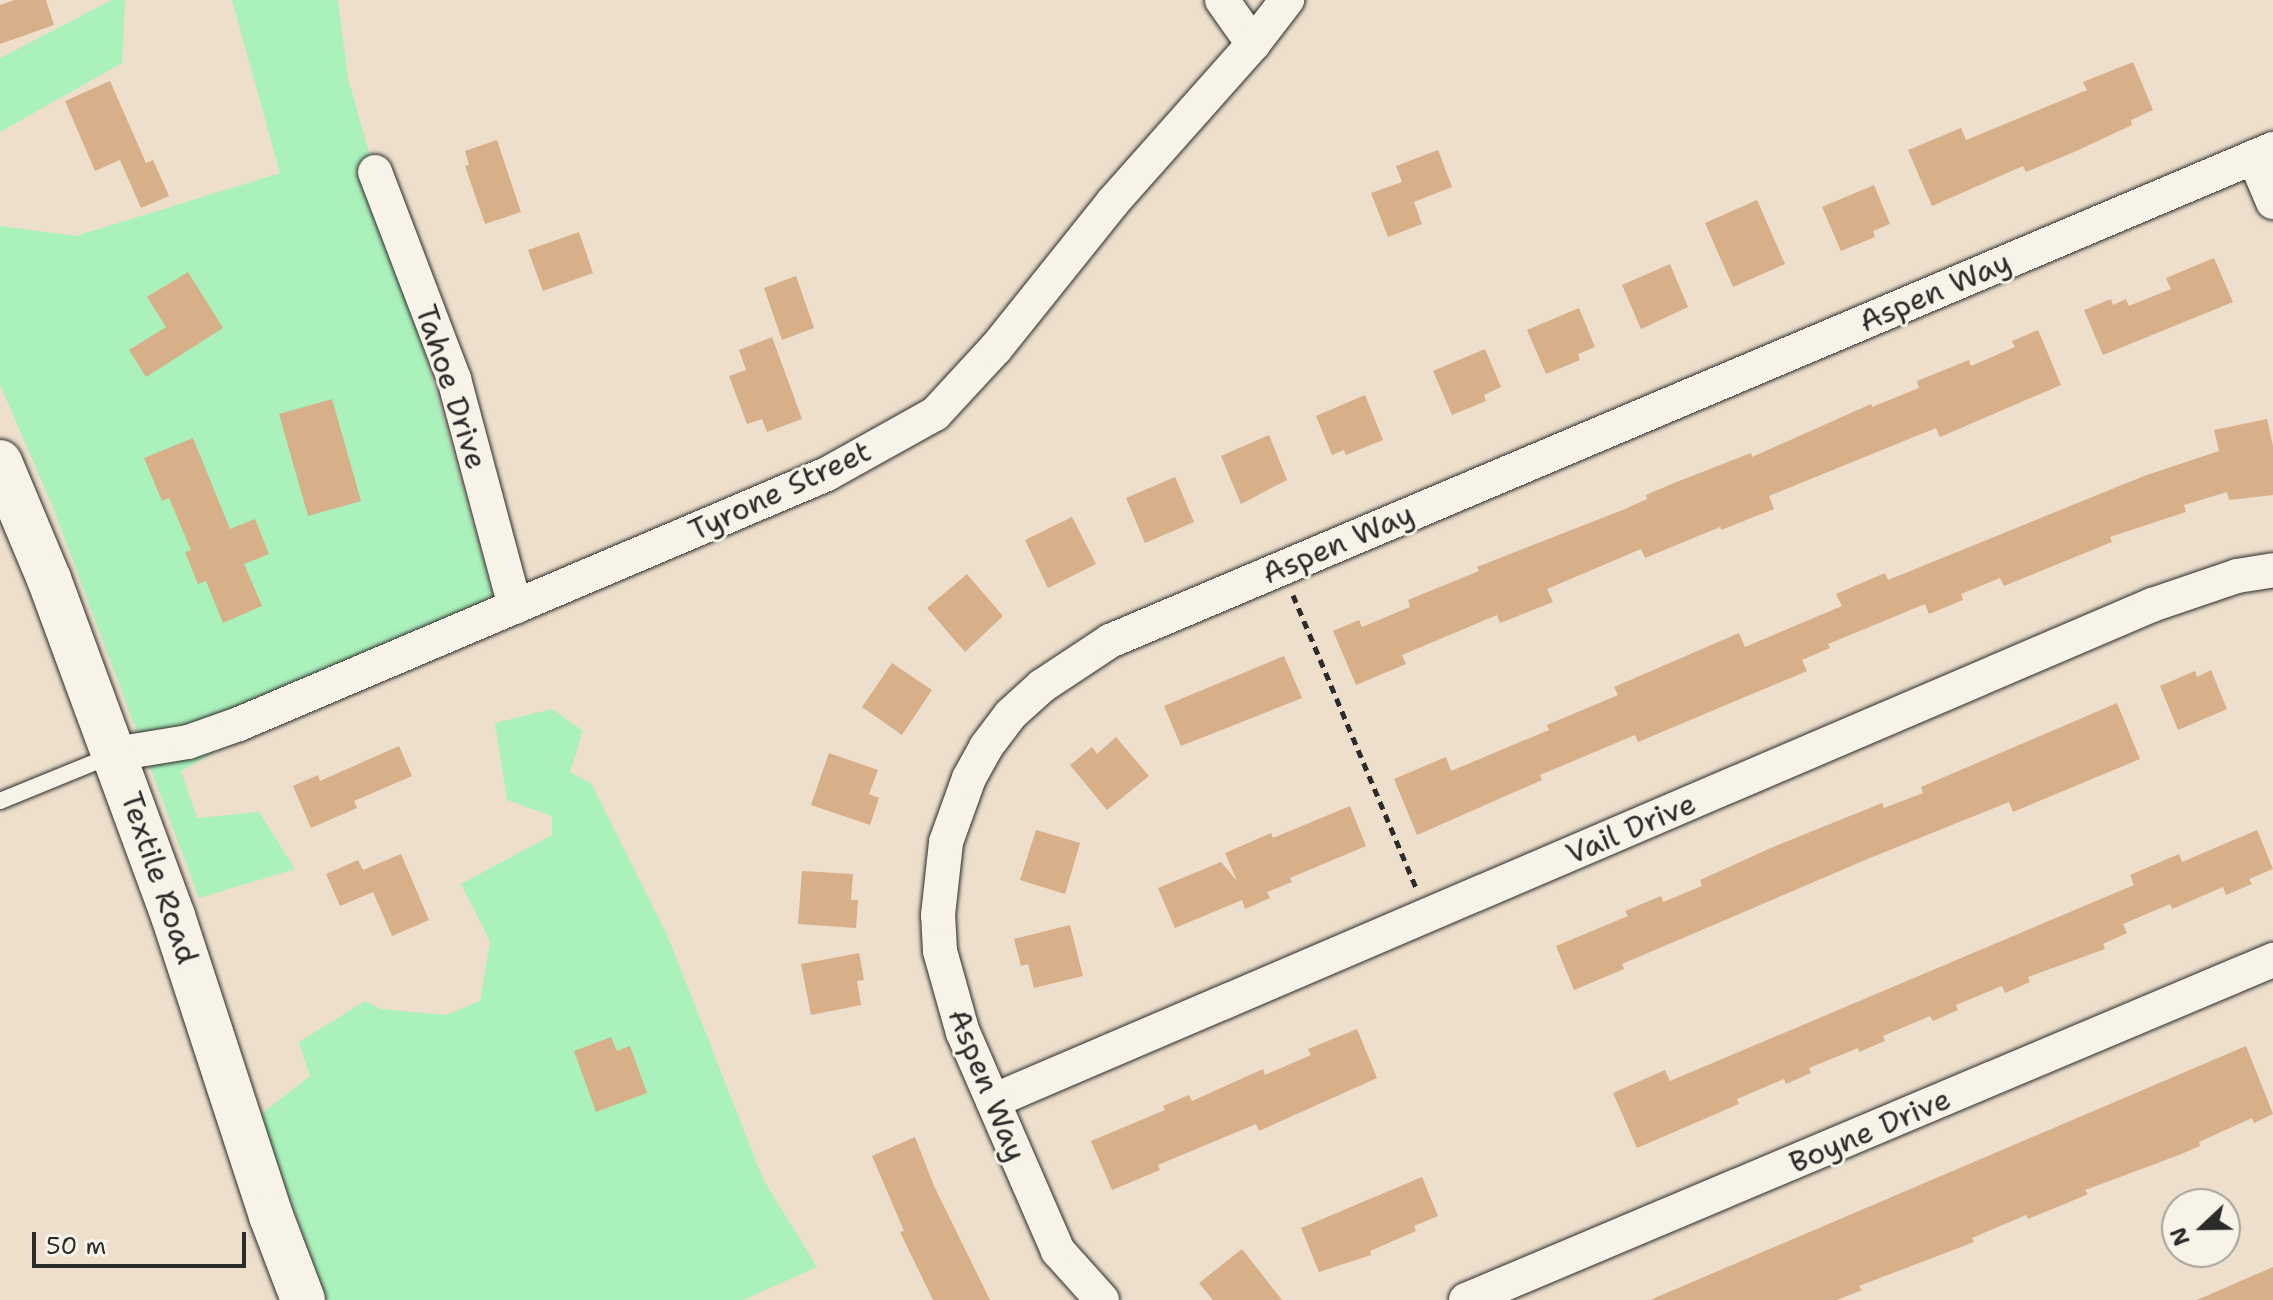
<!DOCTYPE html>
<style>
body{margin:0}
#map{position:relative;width:2273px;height:1300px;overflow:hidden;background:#eddfcc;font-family:"Shantell Sans",sans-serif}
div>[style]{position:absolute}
.green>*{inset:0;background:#abf1bc}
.building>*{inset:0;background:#d7af89}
.path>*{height:5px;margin-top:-2.5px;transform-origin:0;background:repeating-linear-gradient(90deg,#2b2b2b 0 8px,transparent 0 14px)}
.roads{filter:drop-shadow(0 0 2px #2b2b2b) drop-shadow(0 0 2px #2b2b2b)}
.service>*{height:16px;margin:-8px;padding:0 8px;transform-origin:8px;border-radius:8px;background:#f7f3e8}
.minor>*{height:34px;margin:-17px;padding:0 17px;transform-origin:17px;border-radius:17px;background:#f7f3e8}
.secondary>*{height:44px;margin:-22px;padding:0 22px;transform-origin:22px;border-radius:22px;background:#f7f3e8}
span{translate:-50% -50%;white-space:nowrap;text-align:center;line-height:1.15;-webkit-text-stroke:6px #f7f3e8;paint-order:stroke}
.street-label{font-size:30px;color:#2b2b2b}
.north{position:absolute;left:2161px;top:1188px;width:80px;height:80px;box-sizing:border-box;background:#f7f3e8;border:2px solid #a5a39c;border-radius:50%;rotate:248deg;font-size:22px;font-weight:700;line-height:32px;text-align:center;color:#2b2b2b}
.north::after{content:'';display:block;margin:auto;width:28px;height:36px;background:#2b2b2b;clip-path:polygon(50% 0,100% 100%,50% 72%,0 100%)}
.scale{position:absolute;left:32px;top:1232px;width:214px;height:36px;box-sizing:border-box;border:4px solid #2b2b2b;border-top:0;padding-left:10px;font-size:24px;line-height:28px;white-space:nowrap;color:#2b2b2b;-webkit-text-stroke:6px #f7f3e8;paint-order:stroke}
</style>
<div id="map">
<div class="green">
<div style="clip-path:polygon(112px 0,125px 0,122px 63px,0 132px,0 58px)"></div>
<div style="clip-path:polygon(232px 0,338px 0,348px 78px,493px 595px,181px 771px,197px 818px,259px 812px,295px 869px,199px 898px,52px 505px,0 385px,0 226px,76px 236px,280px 173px)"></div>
<div style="clip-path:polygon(552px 709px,583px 731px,570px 772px,591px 783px,668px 937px,763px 1179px,817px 1267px,743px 1300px,327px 1300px,260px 1115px,310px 1076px,299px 1042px,365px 1001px,381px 1009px,446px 1015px,480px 1001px,490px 941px,461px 884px,552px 835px,552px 816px,507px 800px,495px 723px)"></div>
</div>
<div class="building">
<div style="clip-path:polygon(14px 0,46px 0,54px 25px,0 44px,0 5px)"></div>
<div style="clip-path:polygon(2133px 62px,2153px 110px,2131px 120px,2132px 125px,2074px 152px,2026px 172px,2023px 166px,1932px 206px,1908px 150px,1961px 128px,1966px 140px,2087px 90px,2083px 82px)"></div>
<div style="clip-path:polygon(110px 81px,146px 163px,153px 160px,169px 196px,141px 208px,120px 160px,95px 171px,65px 101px)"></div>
<div style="clip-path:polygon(497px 140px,521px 212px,485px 224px,465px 166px,469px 165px,465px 151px)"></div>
<div style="clip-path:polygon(1438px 150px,1452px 187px,1414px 202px,1422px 224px,1388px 237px,1371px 193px,1402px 182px,1396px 166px)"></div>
<div style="clip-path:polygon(1874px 185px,1890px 224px,1873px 231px,1875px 237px,1841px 251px,1822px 207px)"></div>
<div style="clip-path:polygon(1757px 200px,1785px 264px,1733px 287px,1705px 223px)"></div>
<div style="clip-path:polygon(579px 232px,593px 273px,543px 291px,528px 250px)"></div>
<div style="clip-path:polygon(2214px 258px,2233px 302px,2103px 355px,2084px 310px,2111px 299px,2113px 305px,2126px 299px,2129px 306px,2171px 289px,2166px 278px)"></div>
<div style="clip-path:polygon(1670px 264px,1688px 307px,1641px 329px,1622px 285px)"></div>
<div style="clip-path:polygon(188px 272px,223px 328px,146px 377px,129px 350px,166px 327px,147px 297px)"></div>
<div style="clip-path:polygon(796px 276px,814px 328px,782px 340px,764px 288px)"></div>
<div style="clip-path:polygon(1579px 308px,1595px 347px,1578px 354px,1580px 360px,1546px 374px,1527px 330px)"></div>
<div style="clip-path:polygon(2038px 330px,2061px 385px,1940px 437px,1936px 428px,1769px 496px,1774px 509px,1721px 530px,1720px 527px,1645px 558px,1641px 549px,1547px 589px,1553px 602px,1500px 623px,1497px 615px,1402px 655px,1406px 664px,1356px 685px,1333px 631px,1359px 620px,1362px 627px,1410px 607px,1408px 600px,1479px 571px,1477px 567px,1625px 509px,1647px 499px,1646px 495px,1674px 483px,1751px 453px,1752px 457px,1871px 404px,1872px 407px,1919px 388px,1917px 381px,1969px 360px,1971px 366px,2015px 347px,2012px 341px)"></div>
<div style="clip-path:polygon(772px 337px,802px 419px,767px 432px,762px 419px,747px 424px,729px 376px,746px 370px,739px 350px)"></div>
<div style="clip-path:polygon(1485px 349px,1501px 387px,1484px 395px,1486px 401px,1452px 415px,1433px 371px)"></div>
<div style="clip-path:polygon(1365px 395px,1383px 440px,1346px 455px,1344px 450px,1332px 455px,1316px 416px)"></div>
<div style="clip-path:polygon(332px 399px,361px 501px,308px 516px,279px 414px)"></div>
<div style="clip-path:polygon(2267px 419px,2273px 446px,2273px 495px,2229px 500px,2227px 492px,2184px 505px,2186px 512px,2110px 537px,2112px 542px,2004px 586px,2000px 578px,1961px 594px,1963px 600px,1929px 614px,1925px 604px,1828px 644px,1830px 648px,1802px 660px,1807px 671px,1638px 742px,1635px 735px,1540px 775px,1542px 780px,1417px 835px,1394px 779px,1446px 757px,1451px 771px,1549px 730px,1547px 725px,1618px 695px,1614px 687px,1739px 633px,1745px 647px,1842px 606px,1836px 594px,1885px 573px,1888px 580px,2144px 476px,2219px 451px,2214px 430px)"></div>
<div style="clip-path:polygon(1269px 435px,1287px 480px,1241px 504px,1221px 456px)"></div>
<div style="clip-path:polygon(193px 438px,230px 529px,255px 519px,269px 554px,244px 564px,262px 606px,223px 623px,206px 581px,198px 584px,185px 552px,191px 550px,169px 498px,162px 501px,144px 458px)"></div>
<div style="clip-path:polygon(1175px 477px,1194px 522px,1145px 543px,1126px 498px)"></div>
<div style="clip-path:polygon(1072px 517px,1096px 564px,1048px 588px,1025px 540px)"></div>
<div style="clip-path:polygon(967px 574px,1003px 616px,965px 652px,927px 608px)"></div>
<div style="clip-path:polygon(1284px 656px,1302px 698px,1181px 746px,1164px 706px)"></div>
<div style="clip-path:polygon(892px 663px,932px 690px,902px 735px,862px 707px)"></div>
<div style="clip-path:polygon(2211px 670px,2227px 709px,2178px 730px,2160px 686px,2195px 671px,2197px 677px)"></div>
<div style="clip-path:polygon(2117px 703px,2140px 759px,2013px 812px,2009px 802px,1865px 860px,1622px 964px,1624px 969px,1574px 990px,1556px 946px,1628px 916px,1625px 911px,1661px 896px,1663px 902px,1702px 886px,1700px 880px,1773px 847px,1882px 803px,1884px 808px,1923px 793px,1921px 787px)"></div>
<div style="clip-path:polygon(1116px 737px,1149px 776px,1107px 810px,1070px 765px,1092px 747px,1097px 754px)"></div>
<div style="clip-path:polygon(399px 746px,412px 776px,354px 801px,357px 808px,311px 828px,293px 786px,318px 775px,320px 781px)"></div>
<div style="clip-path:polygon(829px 753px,878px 770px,869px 794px,879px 798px,870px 825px,811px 805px)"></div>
<div style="clip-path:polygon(1350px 806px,1366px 846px,1290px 878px,1292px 882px,1267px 892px,1270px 898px,1245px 909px,1242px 900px,1175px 928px,1158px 888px,1221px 862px,1237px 881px,1225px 853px,1271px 833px,1273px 838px)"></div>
<div style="clip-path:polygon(1036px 830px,1080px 843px,1065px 894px,1020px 880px)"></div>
<div style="clip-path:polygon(2257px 830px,2273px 869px,2249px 879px,2252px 884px,2226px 895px,2223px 887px,2172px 909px,2170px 904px,2123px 924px,2127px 933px,2103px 944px,2105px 949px,2028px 977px,2030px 982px,2005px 993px,2002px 986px,1956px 1005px,1958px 1010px,1933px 1021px,1930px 1016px,1883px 1036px,1885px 1041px,1859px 1052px,1858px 1048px,1809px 1068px,1811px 1073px,1786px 1084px,1784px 1079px,1737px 1099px,1739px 1104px,1637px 1148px,1613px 1093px,1665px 1070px,1670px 1081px,2134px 885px,2130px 875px,2179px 854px,2182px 862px)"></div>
<div style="clip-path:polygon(401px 854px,429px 920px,392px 936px,373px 892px,340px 906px,326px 874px,358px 860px,363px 870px)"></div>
<div style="clip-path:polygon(802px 871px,853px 874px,851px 900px,858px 900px,856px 928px,798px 924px)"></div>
<div style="clip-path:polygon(1070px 925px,1083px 976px,1034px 988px,1028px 964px,1021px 966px,1014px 939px)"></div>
<div style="clip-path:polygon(859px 953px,864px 980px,857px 981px,861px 1005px,811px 1015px,801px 964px)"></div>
<div style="clip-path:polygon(1357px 1029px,1377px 1078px,1259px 1131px,1256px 1124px,1158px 1165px,1160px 1170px,1112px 1190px,1091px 1141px,1165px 1110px,1163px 1106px,1189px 1095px,1192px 1101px,1263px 1069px,1265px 1075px,1311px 1055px,1308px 1049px)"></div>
<div style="clip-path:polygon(611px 1037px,617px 1051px,630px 1046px,647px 1093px,596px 1112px,574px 1051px)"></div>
<div style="clip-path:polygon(2246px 1046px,2273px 1114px,2254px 1123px,2252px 1118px,2199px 1142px,2200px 1146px,2179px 1155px,2085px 1190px,2088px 1194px,2067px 1203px,2028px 1219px,2026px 1215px,1972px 1238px,1974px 1242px,1859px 1286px,1862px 1290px,1837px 1300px,1650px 1300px)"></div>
<div style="clip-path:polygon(915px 1137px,934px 1186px,990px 1300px,933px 1300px,900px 1232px,904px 1231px,872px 1156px)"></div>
<div style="clip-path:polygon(1422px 1177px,1438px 1216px,1414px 1226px,1416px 1231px,1370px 1251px,1371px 1255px,1319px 1272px,1301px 1228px)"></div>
<div style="clip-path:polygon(1242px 1249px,1282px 1300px,1213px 1300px,1199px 1283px)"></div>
<div style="clip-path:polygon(2273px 1267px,2273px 1300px,2197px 1300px)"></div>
</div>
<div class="path">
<div style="left:1293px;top:595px;width:318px;rotate:67.2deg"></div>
</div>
<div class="roads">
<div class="service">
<div style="left:0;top:801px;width:122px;rotate:-22.2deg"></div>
</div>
<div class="minor">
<div style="left:1222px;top:0;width:54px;rotate:54.8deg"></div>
<div style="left:2254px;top:157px;width:49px;rotate:67.1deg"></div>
<div style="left:375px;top:172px;width:222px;rotate:69.1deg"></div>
<div style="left:454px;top:379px;width:236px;rotate:75deg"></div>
<div style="left:115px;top:754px;width:74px;rotate:-9.3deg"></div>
<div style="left:188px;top:742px;width:54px;rotate:-19.4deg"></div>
<div style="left:239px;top:724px;width:639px;rotate:-23.03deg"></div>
<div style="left:827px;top:474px;width:124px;rotate:-29.1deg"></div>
<div style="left:935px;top:414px;width:90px;rotate:-47.3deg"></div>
<div style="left:996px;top:348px;width:186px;rotate:-51.3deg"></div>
<div style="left:1112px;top:203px;width:213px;rotate:-48.4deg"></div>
<div style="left:1253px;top:44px;width:56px;rotate:-52.3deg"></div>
<div style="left:993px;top:1101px;width:1261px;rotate:-23.17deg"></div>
<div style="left:2152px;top:605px;width:90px;rotate:-18.8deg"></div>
<div style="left:2237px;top:576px;width:36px;rotate:-9deg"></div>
<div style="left:1102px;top:1300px;width:66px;rotate:-131.9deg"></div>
<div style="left:1058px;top:1251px;width:238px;rotate:-113.5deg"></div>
<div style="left:963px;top:1033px;width:85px;rotate:-105.7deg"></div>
<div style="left:940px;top:951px;width:36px;rotate:-93deg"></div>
<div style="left:938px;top:915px;width:73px;rotate:-83.7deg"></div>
<div style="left:946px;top:842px;width:68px;rotate:-70.2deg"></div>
<div style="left:969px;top:778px;width:35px;rotate:-61deg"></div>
<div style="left:986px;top:747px;width:41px;rotate:-52.9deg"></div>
<div style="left:1011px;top:714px;width:42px;rotate:-42.1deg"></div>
<div style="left:1042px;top:686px;width:82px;rotate:-33.5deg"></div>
<div style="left:1110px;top:641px;width:1263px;rotate:-22.93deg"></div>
<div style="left:1466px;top:1300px;width:876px;rotate:-22.85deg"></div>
</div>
<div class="secondary">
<div style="left:0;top:462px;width:127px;rotate:67.3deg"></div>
<div style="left:49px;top:579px;width:359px;rotate:69.8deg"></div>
<div style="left:173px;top:916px;width:316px;rotate:71.9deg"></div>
<div style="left:271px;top:1216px;width:90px;rotate:69.1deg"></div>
</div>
</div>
<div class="street-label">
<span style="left:1935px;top:292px;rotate:-23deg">Aspen Way</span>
<span style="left:451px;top:387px;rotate:72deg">Tahoe Drive</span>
<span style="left:780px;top:491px;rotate:-25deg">Tyrone Street</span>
<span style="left:1338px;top:544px;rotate:-23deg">Aspen Way</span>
<span style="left:1631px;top:829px;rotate:-23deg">Vail Drive</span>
<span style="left:159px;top:878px;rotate:71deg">Textile Road</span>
<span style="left:987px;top:1085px;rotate:68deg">Aspen Way</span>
<span style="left:1870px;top:1131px;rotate:-23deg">Boyne Drive</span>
</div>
<div class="north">N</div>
<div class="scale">50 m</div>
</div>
